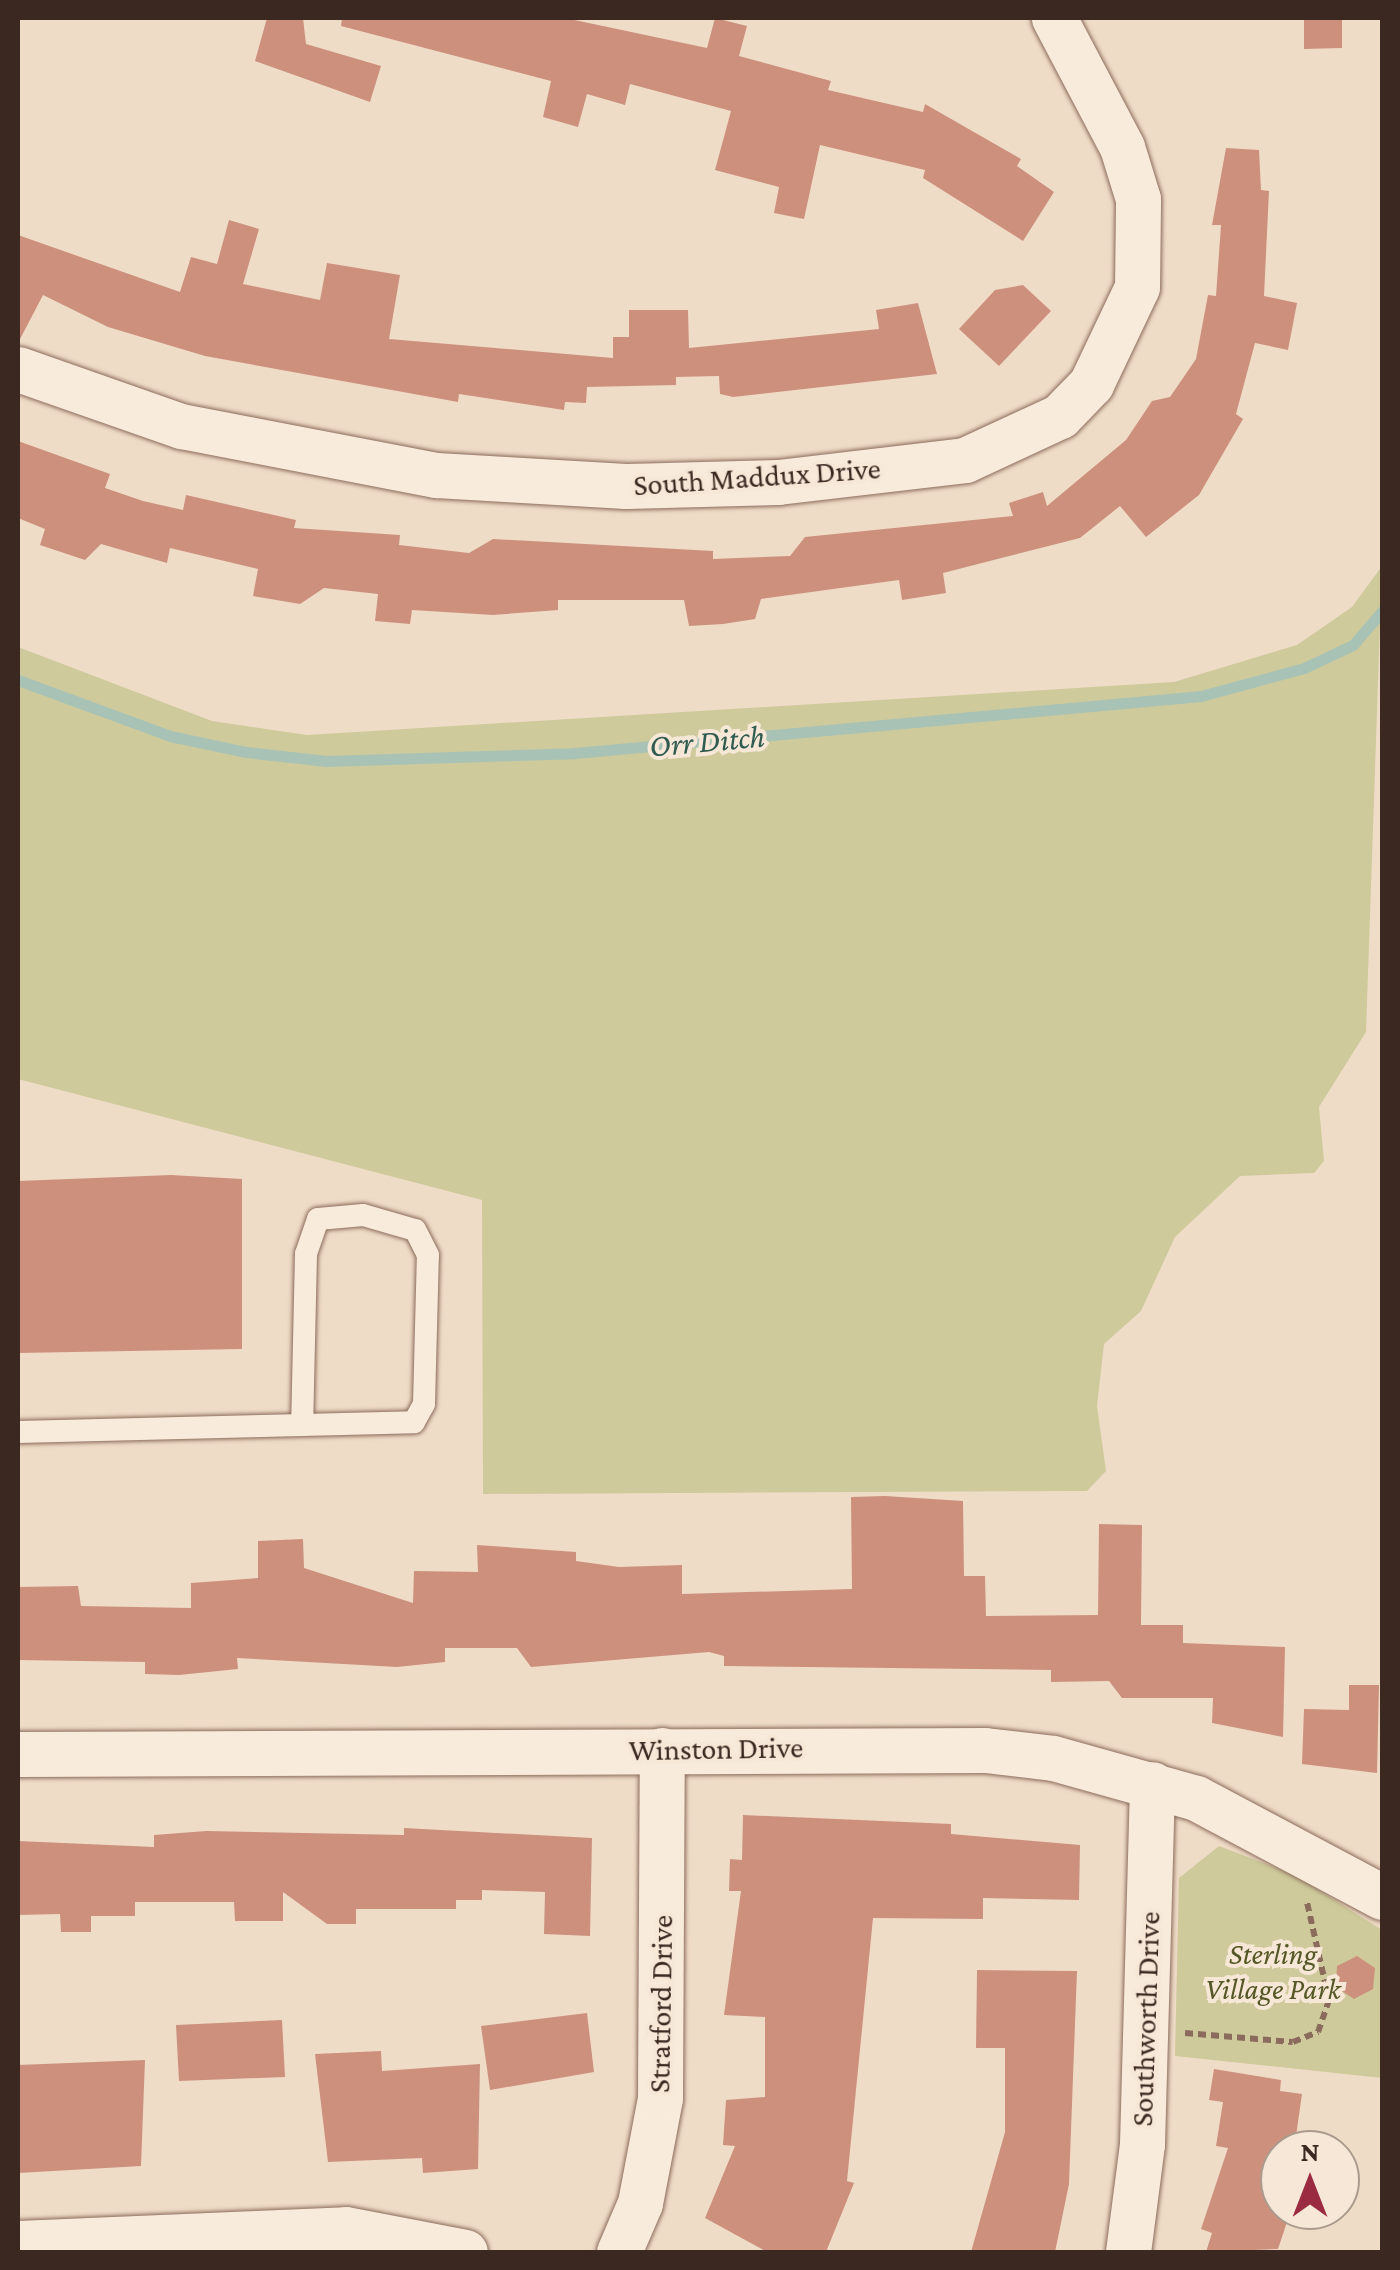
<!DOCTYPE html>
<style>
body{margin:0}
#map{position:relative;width:1400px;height:2270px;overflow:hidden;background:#efdcc7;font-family:"Crimson Pro",serif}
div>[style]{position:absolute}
.green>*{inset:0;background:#ceca9b}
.stream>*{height:11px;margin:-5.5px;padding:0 5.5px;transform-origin:5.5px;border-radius:5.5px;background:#a8c3b6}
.building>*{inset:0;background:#cd907d}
.path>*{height:6px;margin-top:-3px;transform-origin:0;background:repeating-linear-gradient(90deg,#8b6c5c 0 8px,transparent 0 13px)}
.roads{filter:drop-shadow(0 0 2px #8b6c5c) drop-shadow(0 0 2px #8b6c5c)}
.service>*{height:22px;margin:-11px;padding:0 11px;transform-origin:11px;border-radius:11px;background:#f9ebdb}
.minor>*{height:45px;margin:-22.5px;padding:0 22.5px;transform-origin:22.5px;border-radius:22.5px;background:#f9ebdb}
span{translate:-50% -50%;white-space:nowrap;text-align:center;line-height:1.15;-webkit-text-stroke:8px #f6e7d7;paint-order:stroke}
.street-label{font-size:30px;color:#3b2820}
.park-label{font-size:30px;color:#555826;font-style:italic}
.water-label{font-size:32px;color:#2f5b50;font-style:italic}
.frame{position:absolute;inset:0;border:20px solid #3b2820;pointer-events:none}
.north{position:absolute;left:1260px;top:2130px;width:100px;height:100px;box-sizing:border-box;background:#f6e7d7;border:2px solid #ab9b8e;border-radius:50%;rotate:0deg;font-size:28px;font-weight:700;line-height:40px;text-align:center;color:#3b2820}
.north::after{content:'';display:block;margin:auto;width:35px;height:45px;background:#9b2b41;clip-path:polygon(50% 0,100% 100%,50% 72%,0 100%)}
</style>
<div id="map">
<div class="green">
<div style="clip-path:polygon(1382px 566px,1366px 1032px,1319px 1107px,1324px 1161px,1314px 1173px,1240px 1176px,1175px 1237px,1141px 1311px,1104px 1344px,1097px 1406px,1106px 1471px,1087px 1491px,483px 1494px,482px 1200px,18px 1079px,18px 647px,212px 721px,307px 735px,1174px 682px,1297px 645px,1352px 607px)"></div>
<div style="clip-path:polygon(1219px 1846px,1295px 1875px,1382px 1930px,1382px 2078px,1175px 2056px,1179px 1878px)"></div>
</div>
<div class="stream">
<div style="left:18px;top:680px;width:162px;rotate:20.2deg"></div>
<div style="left:170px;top:736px;width:78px;rotate:11.9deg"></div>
<div style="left:246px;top:752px;width:81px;rotate:6.4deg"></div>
<div style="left:326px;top:761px;width:249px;rotate:-1.8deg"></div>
<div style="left:575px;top:753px;width:629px;rotate:-5.2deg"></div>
<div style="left:1201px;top:696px;width:107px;rotate:-15.2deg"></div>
<div style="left:1304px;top:668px;width:54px;rotate:-25.1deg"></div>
<div style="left:1353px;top:645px;width:45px;rotate:-49.5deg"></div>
</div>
<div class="building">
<div style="clip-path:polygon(267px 18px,303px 18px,306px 44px,381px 66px,370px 102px,255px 61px)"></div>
<div style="clip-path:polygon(342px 18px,565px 18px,707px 48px,715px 18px,747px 26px,739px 56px,831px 81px,828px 90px,923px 112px,925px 104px,1021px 159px,1017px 166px,1054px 192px,1023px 241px,923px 178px,925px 170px,820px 145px,804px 219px,774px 213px,779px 187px,715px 170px,731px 111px,630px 84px,625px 105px,587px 94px,578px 127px,543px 117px,551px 81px,341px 26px)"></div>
<div style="clip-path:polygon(1304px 18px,1342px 18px,1342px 48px,1304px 49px)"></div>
<div style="clip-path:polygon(1226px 148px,1259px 150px,1261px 190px,1269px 191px,1264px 296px,1297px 303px,1288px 350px,1255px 343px,1236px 414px,1243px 419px,1199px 495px,1146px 537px,1120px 506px,1080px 538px,943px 573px,946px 593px,902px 600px,899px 580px,761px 599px,755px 619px,723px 624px,689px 626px,684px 600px,558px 600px,558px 610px,493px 615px,412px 610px,410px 624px,375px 621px,378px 594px,324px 588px,300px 604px,253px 596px,258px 569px,170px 548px,167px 563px,101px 544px,85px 560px,40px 545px,45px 529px,18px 518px,18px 441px,110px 474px,105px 488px,143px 501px,183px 510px,186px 495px,296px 520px,294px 528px,400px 535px,399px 545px,469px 553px,493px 539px,713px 551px,713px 559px,790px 556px,805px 537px,1013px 516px,1009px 503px,1043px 492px,1047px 506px,1126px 440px,1152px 401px,1170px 397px,1196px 359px,1208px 295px,1216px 296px,1221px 225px,1212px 225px)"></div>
<div style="clip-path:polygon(229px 220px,259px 229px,243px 284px,320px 300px,327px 263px,400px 275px,389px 339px,613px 358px,613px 337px,629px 337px,629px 310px,688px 310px,689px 348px,879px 329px,876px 310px,918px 303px,937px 374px,733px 397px,720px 394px,719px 376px,676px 377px,676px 385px,587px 387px,586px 403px,565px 402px,564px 410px,459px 394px,458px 402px,205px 356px,108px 327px,43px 295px,18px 343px,18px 235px,180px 292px,191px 257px,217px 264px)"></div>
<div style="clip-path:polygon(1023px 285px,1051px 311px,999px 366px,959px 329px,995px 290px)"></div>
<div style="clip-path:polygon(171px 1175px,242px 1179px,242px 1349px,18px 1353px,18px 1181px)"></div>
<div style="clip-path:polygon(885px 1496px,963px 1501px,964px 1576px,985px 1576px,986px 1616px,1098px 1615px,1099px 1524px,1142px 1525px,1141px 1625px,1183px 1625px,1183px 1643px,1285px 1647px,1283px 1737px,1212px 1723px,1213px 1698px,1122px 1698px,1109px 1681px,1051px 1682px,1051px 1670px,724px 1666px,724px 1656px,709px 1652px,531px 1667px,517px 1648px,445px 1648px,445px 1662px,397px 1667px,237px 1658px,238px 1669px,179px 1675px,145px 1674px,145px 1662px,18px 1660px,18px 1587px,78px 1586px,81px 1606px,191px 1608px,191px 1583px,258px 1578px,258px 1541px,303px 1539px,304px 1568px,413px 1603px,414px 1571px,478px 1572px,477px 1545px,576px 1552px,576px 1561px,619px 1567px,682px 1565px,682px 1594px,852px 1589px,851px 1497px)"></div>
<div style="clip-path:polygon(1349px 1685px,1379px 1685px,1377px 1773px,1302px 1764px,1304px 1709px,1349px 1710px)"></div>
<div style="clip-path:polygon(743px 1815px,951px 1824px,951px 1834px,1080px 1845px,1079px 1900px,983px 1898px,983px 1919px,873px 1918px,847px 2181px,854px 2183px,826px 2252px,767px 2252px,705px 2218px,735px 2146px,723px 2145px,726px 2100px,765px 2097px,765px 2017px,724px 2015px,741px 1891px,729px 1891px,730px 1859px,742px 1860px)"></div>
<div style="clip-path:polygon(404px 1828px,592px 1838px,590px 1936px,544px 1934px,545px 1892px,482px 1890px,482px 1900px,456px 1900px,456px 1909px,356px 1909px,356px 1924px,327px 1924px,283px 1892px,283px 1921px,235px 1921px,234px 1902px,135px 1902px,135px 1916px,91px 1916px,91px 1932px,61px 1932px,60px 1914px,18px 1915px,18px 1841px,154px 1847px,154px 1835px,206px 1831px,404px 1835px)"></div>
<div style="clip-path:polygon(1357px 1956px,1375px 1968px,1373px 1989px,1354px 1999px,1336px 1987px,1337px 1966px)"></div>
<div style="clip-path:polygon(977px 1970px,1077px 1971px,1069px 2184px,1055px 2252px,971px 2252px,1005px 2132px,1005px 2048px,976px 2048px)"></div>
<div style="clip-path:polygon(587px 2013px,594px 2072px,490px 2090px,481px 2026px)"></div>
<div style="clip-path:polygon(282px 2020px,285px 2077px,179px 2081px,176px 2025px)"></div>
<div style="clip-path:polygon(381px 2051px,382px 2071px,480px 2064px,478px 2169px,423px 2173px,422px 2158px,328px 2162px,315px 2054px)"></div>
<div style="clip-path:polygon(145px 2060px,141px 2166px,18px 2173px,18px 2065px)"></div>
<div style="clip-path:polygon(1214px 2069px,1281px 2080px,1280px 2091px,1302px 2094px,1294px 2150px,1280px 2150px,1280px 2210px,1291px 2210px,1278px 2249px,1206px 2252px,1212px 2233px,1201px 2229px,1228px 2148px,1216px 2146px,1223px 2102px,1209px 2100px)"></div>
</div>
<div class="path">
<div style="left:1185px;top:2033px;width:108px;rotate:4.8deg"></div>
<div style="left:1293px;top:2042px;width:27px;rotate:-22deg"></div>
<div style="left:1318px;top:2032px;width:34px;rotate:-71deg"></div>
<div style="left:1329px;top:2000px;width:100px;rotate:-102.7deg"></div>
</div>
<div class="roads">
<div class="service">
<div style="left:18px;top:1432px;width:396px;rotate:-1.4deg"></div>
<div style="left:414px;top:1422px;width:21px;rotate:-61deg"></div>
<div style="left:424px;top:1404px;width:149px;rotate:-88.5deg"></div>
<div style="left:428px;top:1255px;width:28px;rotate:-117deg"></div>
<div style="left:415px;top:1230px;width:54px;rotate:-163.9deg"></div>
<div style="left:363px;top:1215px;width:45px;rotate:174.9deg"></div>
<div style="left:318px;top:1219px;width:37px;rotate:109deg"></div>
<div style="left:306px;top:1254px;width:171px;rotate:91.3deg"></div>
</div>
<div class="minor">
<div style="left:18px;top:369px;width:173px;rotate:19.3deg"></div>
<div style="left:181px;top:426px;width:260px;rotate:10.9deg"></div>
<div style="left:436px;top:475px;width:190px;rotate:3.3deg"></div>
<div style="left:626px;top:486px;width:152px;rotate:-1.5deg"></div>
<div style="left:778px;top:482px;width:188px;rotate:-6.7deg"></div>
<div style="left:965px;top:460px;width:105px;rotate:-24.9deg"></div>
<div style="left:1060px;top:416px;width:45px;rotate:-45.9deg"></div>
<div style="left:1091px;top:384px;width:107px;rotate:-64.6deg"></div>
<div style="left:1137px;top:287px;width:88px;rotate:-89.3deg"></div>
<div style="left:1138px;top:199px;width:54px;rotate:-107.1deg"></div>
<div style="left:1122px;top:147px;width:146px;rotate:-117.8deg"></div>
<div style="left:18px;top:1754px;width:967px;rotate:-0.24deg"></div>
<div style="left:985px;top:1750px;width:68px;rotate:6.7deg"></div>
<div style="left:1053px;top:1758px;width:148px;rotate:15.6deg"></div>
<div style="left:1196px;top:1798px;width:211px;rotate:28deg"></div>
<div style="left:18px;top:2243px;width:328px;rotate:-2.4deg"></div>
<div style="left:346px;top:2229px;width:121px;rotate:10.9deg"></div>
<div style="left:619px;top:2252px;width:53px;rotate:-66.8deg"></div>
<div style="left:640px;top:2203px;width:107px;rotate:-79.2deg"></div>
<div style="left:660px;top:2098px;width:348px;rotate:-89.7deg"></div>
<div style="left:1128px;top:2252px;width:109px;rotate:-82.6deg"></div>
<div style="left:1142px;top:2144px;width:360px;rotate:-88.4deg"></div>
</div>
</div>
<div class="street-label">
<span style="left:757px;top:477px;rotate:-4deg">South Maddux Drive</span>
<span style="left:716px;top:1749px;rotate:-1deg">Winston Drive</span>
<span style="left:661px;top:2004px;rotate:-89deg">Stratford Drive</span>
<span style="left:1146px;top:2019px;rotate:-88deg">Southworth Drive</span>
</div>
<div class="park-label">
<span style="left:1273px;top:1971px">Sterling<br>Village Park</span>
</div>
<div class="water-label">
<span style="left:707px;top:741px;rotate:-5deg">Orr Ditch</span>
</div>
<div class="frame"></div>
<div class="north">N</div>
</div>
